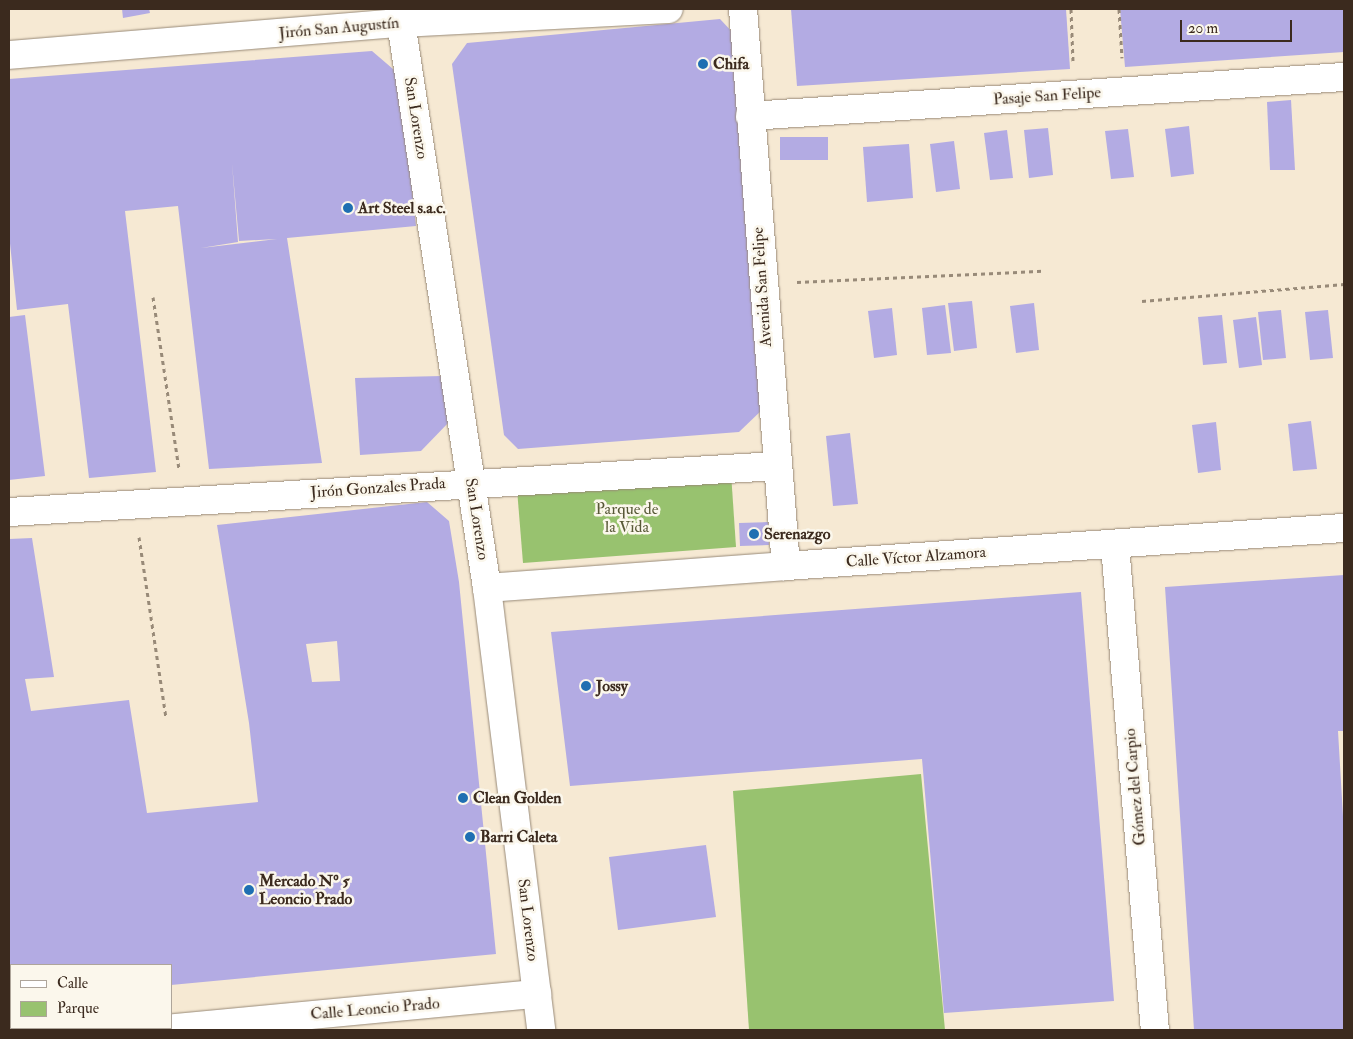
<!DOCTYPE html>
<meta charset="utf-8">
<style>
body{margin:0}
#map{position:relative;width:1353px;height:1039px;overflow:hidden;background:#f6e9d3;font-family:"IM FELL Double Pica",serif}
div>[style]{position:absolute}
.green>*{inset:0;background:#98c26f}
.building>*{inset:0;background:#b3abe3}
.path>*{height:3px;margin-top:-1.5px;transform-origin:0;background:repeating-linear-gradient(90deg,#988a78 0 4px,transparent 0 8px)}
.roads{filter:drop-shadow(0 0 1px #988a78) drop-shadow(0 0 1px #988a78)}
.minor>*{height:28px;margin:-14px;padding:0 14px;transform-origin:14px;border-radius:14px;background:#fff}
.tertiary>*{height:28px;margin:-14px;padding:0 14px;transform-origin:14px;border-radius:14px;background:#fff}
.dots>*{width:14px;height:14px;translate:-50% -50%;box-sizing:border-box;border:2px solid #fbf7ec;border-radius:50%}
span{translate:-50% -50%;white-space:nowrap;text-align:center;line-height:1.15;-webkit-text-stroke:5px #fbf7ec;paint-order:stroke}
.street-label{font-size:16px;color:#3b2a1e}
.poi-label{font-size:16px;color:#3b2a1e;font-weight:700}
.left{translate:0 -50%;text-align:left}
.park-label{font-size:16px;color:#575836}
.frame{position:absolute;inset:0;border:10px solid #3b2a1e;pointer-events:none}
.legend{position:absolute;left:10px;top:964px;width:162px;height:65px;box-sizing:border-box;background:#fbf7ec;border:1px solid #aea59a;margin:0;padding:6px 9px;list-style:none;font-size:15px;color:#3b2a1e}
.legend li{display:flex;align-items:center;gap:10px;height:25px}
.legend b{width:25px;border:1px solid #aea59a}
.scale{position:absolute;left:1180px;top:20px;width:112px;height:22px;box-sizing:border-box;border:2px solid #3b2a1e;border-top:0;padding-left:6px;font-size:15px;line-height:18px;white-space:nowrap;color:#3b2a1e;-webkit-text-stroke:4px #fbf7ec;paint-order:stroke}
</style>
<div id="map">
<div class="green">
<div style="clip-path:polygon(731px 473px,736px 547px,523px 563px,517px 489px)"></div>
<div style="clip-path:polygon(921px 774px,945px 1030px,749px 1030px,733px 791px)"></div>
</div>
<div class="building">
<div style="clip-path:polygon(122px 9px,149px 9px,150px 13px,123px 18px)"></div>
<div style="clip-path:polygon(791px 9px,1066px 9px,1070px 69px,797px 86px)"></div>
<div style="clip-path:polygon(1120px 9px,1344px 9px,1344px 52px,1125px 67px)"></div>
<div style="clip-path:polygon(720px 19px,736px 36px,767px 405px,739px 432px,518px 449px,504px 435px,452px 64px,467px 43px)"></div>
<div style="clip-path:polygon(evenodd,372px 51px,400px 75px,416px 226px,287px 238px,322px 463px,209px 469px,178px 206px,125px 211px,156px 472px,89px 478px,68px 304px,17px 310px,9px 234px,9px 79px,372px 51px,232px 163px,239px 241px,277px 239px,201px 248px,238px 242px,232px 163px)"></div>
<div style="clip-path:polygon(1291px 100px,1295px 170px,1270px 170px,1267px 102px)"></div>
<div style="clip-path:polygon(1189px 126px,1194px 174px,1171px 177px,1165px 129px)"></div>
<div style="clip-path:polygon(1048px 128px,1053px 175px,1029px 178px,1024px 130px)"></div>
<div style="clip-path:polygon(1128px 129px,1134px 177px,1111px 179px,1105px 131px)"></div>
<div style="clip-path:polygon(1007px 130px,1013px 178px,990px 180px,984px 133px)"></div>
<div style="clip-path:polygon(780px 137px,828px 137px,828px 160px,780px 160px)"></div>
<div style="clip-path:polygon(954px 141px,960px 189px,936px 192px,930px 144px)"></div>
<div style="clip-path:polygon(909px 144px,913px 198px,867px 202px,863px 147px)"></div>
<div style="clip-path:polygon(972px 301px,977px 348px,954px 351px,948px 303px)"></div>
<div style="clip-path:polygon(1034px 303px,1039px 350px,1016px 353px,1010px 306px)"></div>
<div style="clip-path:polygon(945px 305px,951px 353px,927px 355px,922px 308px)"></div>
<div style="clip-path:polygon(892px 308px,897px 355px,874px 358px,868px 311px)"></div>
<div style="clip-path:polygon(1281px 310px,1286px 358px,1263px 360px,1258px 312px)"></div>
<div style="clip-path:polygon(1328px 310px,1333px 358px,1310px 360px,1305px 312px)"></div>
<div style="clip-path:polygon(25px 315px,45px 476px,9px 480px,9px 317px)"></div>
<div style="clip-path:polygon(1222px 315px,1227px 363px,1203px 365px,1198px 317px)"></div>
<div style="clip-path:polygon(1256px 317px,1262px 365px,1239px 368px,1233px 320px)"></div>
<div style="clip-path:polygon(442px 376px,451px 420px,421px 451px,360px 455px,355px 378px)"></div>
<div style="clip-path:polygon(1311px 421px,1317px 469px,1293px 471px,1288px 424px)"></div>
<div style="clip-path:polygon(1216px 422px,1221px 470px,1198px 473px,1192px 425px)"></div>
<div style="clip-path:polygon(850px 433px,858px 504px,833px 506px,826px 436px)"></div>
<div style="clip-path:polygon(evenodd,427px 502px,449px 521px,459px 582px,496px 954px,171px 985px,171px 965px,11px 965px,9px 1000px,9px 539px,32px 538px,54px 677px,25px 679px,31px 711px,129px 700px,147px 813px,258px 802px,249px 723px,217px 525px,427px 502px,337px 641px,340px 681px,312px 682px,306px 644px,337px 641px)"></div>
<div style="clip-path:polygon(768px 522px,769px 545px,740px 546px,739px 523px)"></div>
<div style="clip-path:polygon(1344px 575px,1344px 731px,1338px 731px,1344px 833px,1344px 1030px,1194px 1030px,1165px 587px)"></div>
<div style="clip-path:polygon(1081px 592px,1114px 1001px,944px 1013px,922px 759px,570px 786px,551px 632px)"></div>
<div style="clip-path:polygon(706px 845px,716px 917px,618px 930px,609px 857px)"></div>
</div>
<div class="path">
<div style="left:1071px;top:9px;width:52px;rotate:87.8deg"></div>
<div style="left:1119px;top:9px;width:49px;rotate:86.5deg"></div>
<div style="left:797px;top:282px;width:246px;rotate:-2.6deg"></div>
<div style="left:153px;top:297px;width:174px;rotate:81.4deg"></div>
<div style="left:1142px;top:301px;width:203px;rotate:-4.8deg"></div>
<div style="left:139px;top:537px;width:182px;rotate:81.5deg"></div>
</div>
<div class="roads">
<div class="minor">
<div style="left:399px;top:9px;width:586px;rotate:81.36deg"></div>
<div style="left:487px;top:588px;width:445px;rotate:83deg"></div>
<div style="left:9px;top:55px;width:393px;rotate:-4.7deg"></div>
<div style="left:401px;top:23px;width:268px;rotate:-3deg"></div>
<div style="left:750px;top:116px;width:595px;rotate:-3.76deg"></div>
<div style="left:9px;top:512px;width:769px;rotate:-3.43deg"></div>
<div style="left:1115px;top:545px;width:487px;rotate:85.3deg"></div>
<div style="left:487px;top:588px;width:300px;rotate:-4.2deg"></div>
<div style="left:153px;top:1030px;width:386px;rotate:-5.4deg"></div>
</div>
<div class="tertiary">
<div style="left:743px;top:9px;width:559px;rotate:85.59deg"></div>
<div style="left:786px;top:566px;width:559px;rotate:-3.9deg"></div>
</div>
</div>
<div class="dots">
<div style="left:703px;top:64px;background:#1f6fb2"></div>
<div style="left:348px;top:208px;background:#1f6fb2"></div>
<div style="left:754px;top:534px;background:#1f6fb2"></div>
<div style="left:586px;top:686px;background:#1f6fb2"></div>
<div style="left:463px;top:798px;background:#1f6fb2"></div>
<div style="left:470px;top:837px;background:#1f6fb2"></div>
<div style="left:249px;top:890px;background:#1f6fb2"></div>
</div>
<div class="street-label">
<span style="left:339px;top:28px;rotate:-5deg">Jirón San Augustín</span>
<span style="left:1047px;top:96px;rotate:-4deg">Pasaje San Felipe</span>
<span style="left:416px;top:118px;rotate:81deg">San Lorenzo</span>
<span style="left:762px;top:287px;rotate:-94deg">Avenida San Felipe</span>
<span style="left:378px;top:488px;rotate:-4deg">Jirón Gonzales Prada</span>
<span style="left:477px;top:519px;rotate:81deg">San Lorenzo</span>
<span style="left:916px;top:557px;rotate:-4deg">Calle Víctor Alzamora</span>
<span style="left:1135px;top:787px;rotate:-95deg">Gómez del Carpio</span>
<span style="left:528px;top:920px;rotate:83deg">San Lorenzo</span>
<span style="left:375px;top:1009px;rotate:-5deg">Calle Leoncio Prado</span>
</div>
<div class="poi-label">
<span class="left" style="left:713px;top:64px">Chifa</span>
<span class="left" style="left:358px;top:208px">Art Steel s.a.c.</span>
<span class="left" style="left:764px;top:534px">Serenazgo</span>
<span class="left" style="left:596px;top:686px">Jossy</span>
<span class="left" style="left:473px;top:798px">Clean Golden</span>
<span class="left" style="left:480px;top:837px">Barri Caleta</span>
<span class="left" style="left:259px;top:890px">Mercado Nº 5<br>Leoncio Prado</span>
</div>
<div class="park-label">
<span style="left:627px;top:518px">Parque de<br>la Vida</span>
</div>
<div class="frame"></div>
<ul class="legend">
<li><b style="height:6px;background:#fff"></b>Calle</li>
<li><b style="height:14px;background:#98c26f"></b>Parque</li>
</ul>
<div class="scale">20 m</div>
</div>
